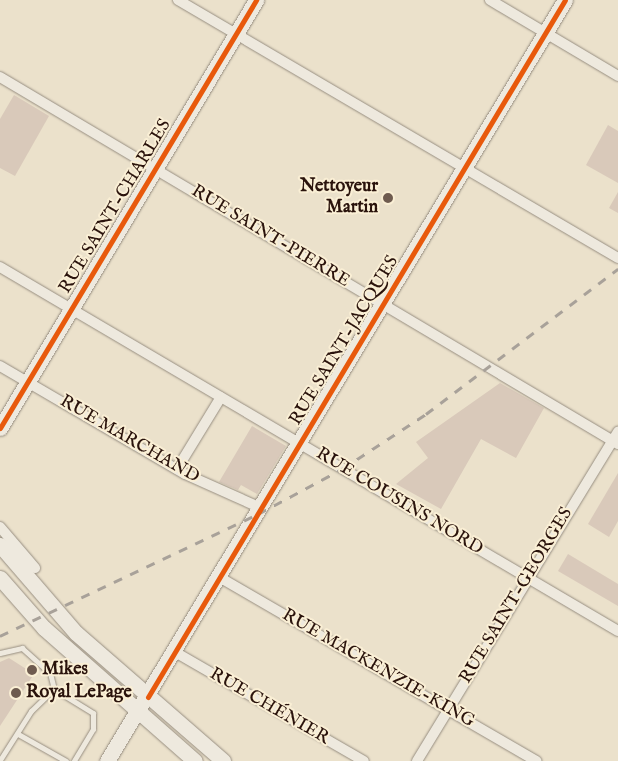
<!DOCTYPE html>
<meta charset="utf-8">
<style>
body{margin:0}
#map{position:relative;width:618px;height:761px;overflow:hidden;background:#ebe1cb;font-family:"IM FELL English",serif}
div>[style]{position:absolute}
.building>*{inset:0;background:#d9c9ba}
.roads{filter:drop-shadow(0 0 1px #978e81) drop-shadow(0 0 1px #978e81)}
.lane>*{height:5px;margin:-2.5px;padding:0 2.5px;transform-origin:2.5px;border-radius:2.5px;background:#eee9de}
.street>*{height:10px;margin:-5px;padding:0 5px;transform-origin:5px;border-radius:5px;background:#eee9de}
.secondary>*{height:15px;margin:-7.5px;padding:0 7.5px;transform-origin:7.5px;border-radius:7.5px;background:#eee9de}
.rail>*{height:3px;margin-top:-1.5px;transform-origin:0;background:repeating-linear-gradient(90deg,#a8a199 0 9px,transparent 0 18px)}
.cycleway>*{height:5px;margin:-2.5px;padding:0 2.5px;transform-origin:2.5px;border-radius:2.5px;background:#e8590c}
.dots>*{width:14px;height:14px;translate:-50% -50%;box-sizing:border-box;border:2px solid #faefd5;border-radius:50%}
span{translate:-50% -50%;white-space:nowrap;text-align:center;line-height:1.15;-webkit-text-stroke:4px #faefd5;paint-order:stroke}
.poi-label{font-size:18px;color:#2a130c;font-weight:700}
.right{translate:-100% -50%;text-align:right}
.left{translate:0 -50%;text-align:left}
.street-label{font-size:18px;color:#2a130c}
</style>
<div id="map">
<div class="building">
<div style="clip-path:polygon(14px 95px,49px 116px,15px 176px,0 168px,0 119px)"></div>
<div style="clip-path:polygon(608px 125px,618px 131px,618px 183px,586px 165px)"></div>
<div style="clip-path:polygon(618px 192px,618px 213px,609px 208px)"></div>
<div style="clip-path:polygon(500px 383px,544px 408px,516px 458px,481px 439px,441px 509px,396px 484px,428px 458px,416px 442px)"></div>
<div style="clip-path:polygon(252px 426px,286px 446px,257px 494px,241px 485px,238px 490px,219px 482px)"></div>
<div style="clip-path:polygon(618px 473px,618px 521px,609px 537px,588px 524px)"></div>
<div style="clip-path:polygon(568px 554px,618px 584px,618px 606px,558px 571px)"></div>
<div style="clip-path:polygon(9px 658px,34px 674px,0 726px,0 662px)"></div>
</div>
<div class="roads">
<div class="lane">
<div style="left:0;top:653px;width:23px;rotate:-13deg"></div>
<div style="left:22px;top:648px;width:38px;rotate:42deg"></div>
<div style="left:50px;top:673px;width:16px;rotate:76deg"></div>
<div style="left:18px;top:734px;width:55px;rotate:29.4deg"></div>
<div style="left:0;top:760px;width:58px;rotate:-57.7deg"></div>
<div style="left:31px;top:711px;width:32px;rotate:-44deg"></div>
<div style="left:54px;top:689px;width:46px;rotate:31.6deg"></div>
<div style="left:93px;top:713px;width:16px;rotate:90deg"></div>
<div style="left:93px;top:729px;width:37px;rotate:121deg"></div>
</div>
<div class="street">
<div style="left:178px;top:0;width:510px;rotate:30.39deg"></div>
<div style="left:490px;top:0;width:149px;rotate:30.7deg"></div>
<div style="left:0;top:77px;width:719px;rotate:30.7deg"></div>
<div style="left:0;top:267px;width:717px;rotate:30.5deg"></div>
<div style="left:0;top:366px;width:214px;rotate:30.3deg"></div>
<div style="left:185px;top:474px;width:83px;rotate:24.1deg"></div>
<div style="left:177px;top:469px;width:84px;rotate:-58.6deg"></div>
<div style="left:0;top:527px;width:54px;rotate:49.5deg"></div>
<div style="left:219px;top:577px;width:367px;rotate:30.1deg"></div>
<div style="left:175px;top:652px;width:218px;rotate:30deg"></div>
<div style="left:417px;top:761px;width:386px;rotate:-58.6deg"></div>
</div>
<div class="secondary">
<div style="left:0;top:428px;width:499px;rotate:-59.1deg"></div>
<div style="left:0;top:545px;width:116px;rotate:49.2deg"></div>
<div style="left:76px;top:633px;width:195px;rotate:41deg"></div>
<div style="left:0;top:578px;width:67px;rotate:48.7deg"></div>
<div style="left:44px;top:628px;width:201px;rotate:41.4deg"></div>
<div style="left:107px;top:761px;width:888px;rotate:-58.96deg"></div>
</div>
</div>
<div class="rail">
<div style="left:0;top:636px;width:285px;rotate:-25.3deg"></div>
<div style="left:258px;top:514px;width:95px;rotate:-28.2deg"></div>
<div style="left:342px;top:469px;width:100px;rotate:-33.2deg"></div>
<div style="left:426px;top:414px;width:241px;rotate:-37.1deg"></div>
</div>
<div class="cycleway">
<div style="left:0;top:428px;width:499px;rotate:-59.1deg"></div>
<div style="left:148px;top:697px;width:812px;rotate:-59.11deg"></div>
</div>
<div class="dots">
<div style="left:388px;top:198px;background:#6e5b4f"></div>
<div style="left:32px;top:670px;background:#6e5b4f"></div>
<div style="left:16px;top:693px;background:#6e5b4f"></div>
</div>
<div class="poi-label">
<span class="right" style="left:378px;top:198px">Nettoyeur<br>Martin</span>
<span class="left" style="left:42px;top:670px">Mikes</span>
<span class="left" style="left:26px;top:693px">Royal LePage</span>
</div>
<div class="street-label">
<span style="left:116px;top:207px;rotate:-59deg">RUE SAINT-CHARLES</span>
<span style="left:270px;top:237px;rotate:31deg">RUE SAINT-PIERRE</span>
<span style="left:345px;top:341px;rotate:-59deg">RUE SAINT-JACQUES</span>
<span style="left:129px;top:440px;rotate:30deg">RUE MARCHAND</span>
<span style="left:399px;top:502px;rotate:31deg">RUE COUSINS NORD</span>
<span style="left:517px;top:596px;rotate:-59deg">RUE SAINT-GEORGES</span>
<span style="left:378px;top:669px;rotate:30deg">RUE MACKENZIE-KING</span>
<span style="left:269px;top:707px;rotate:30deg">RUE CHÉNIER</span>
</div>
</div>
